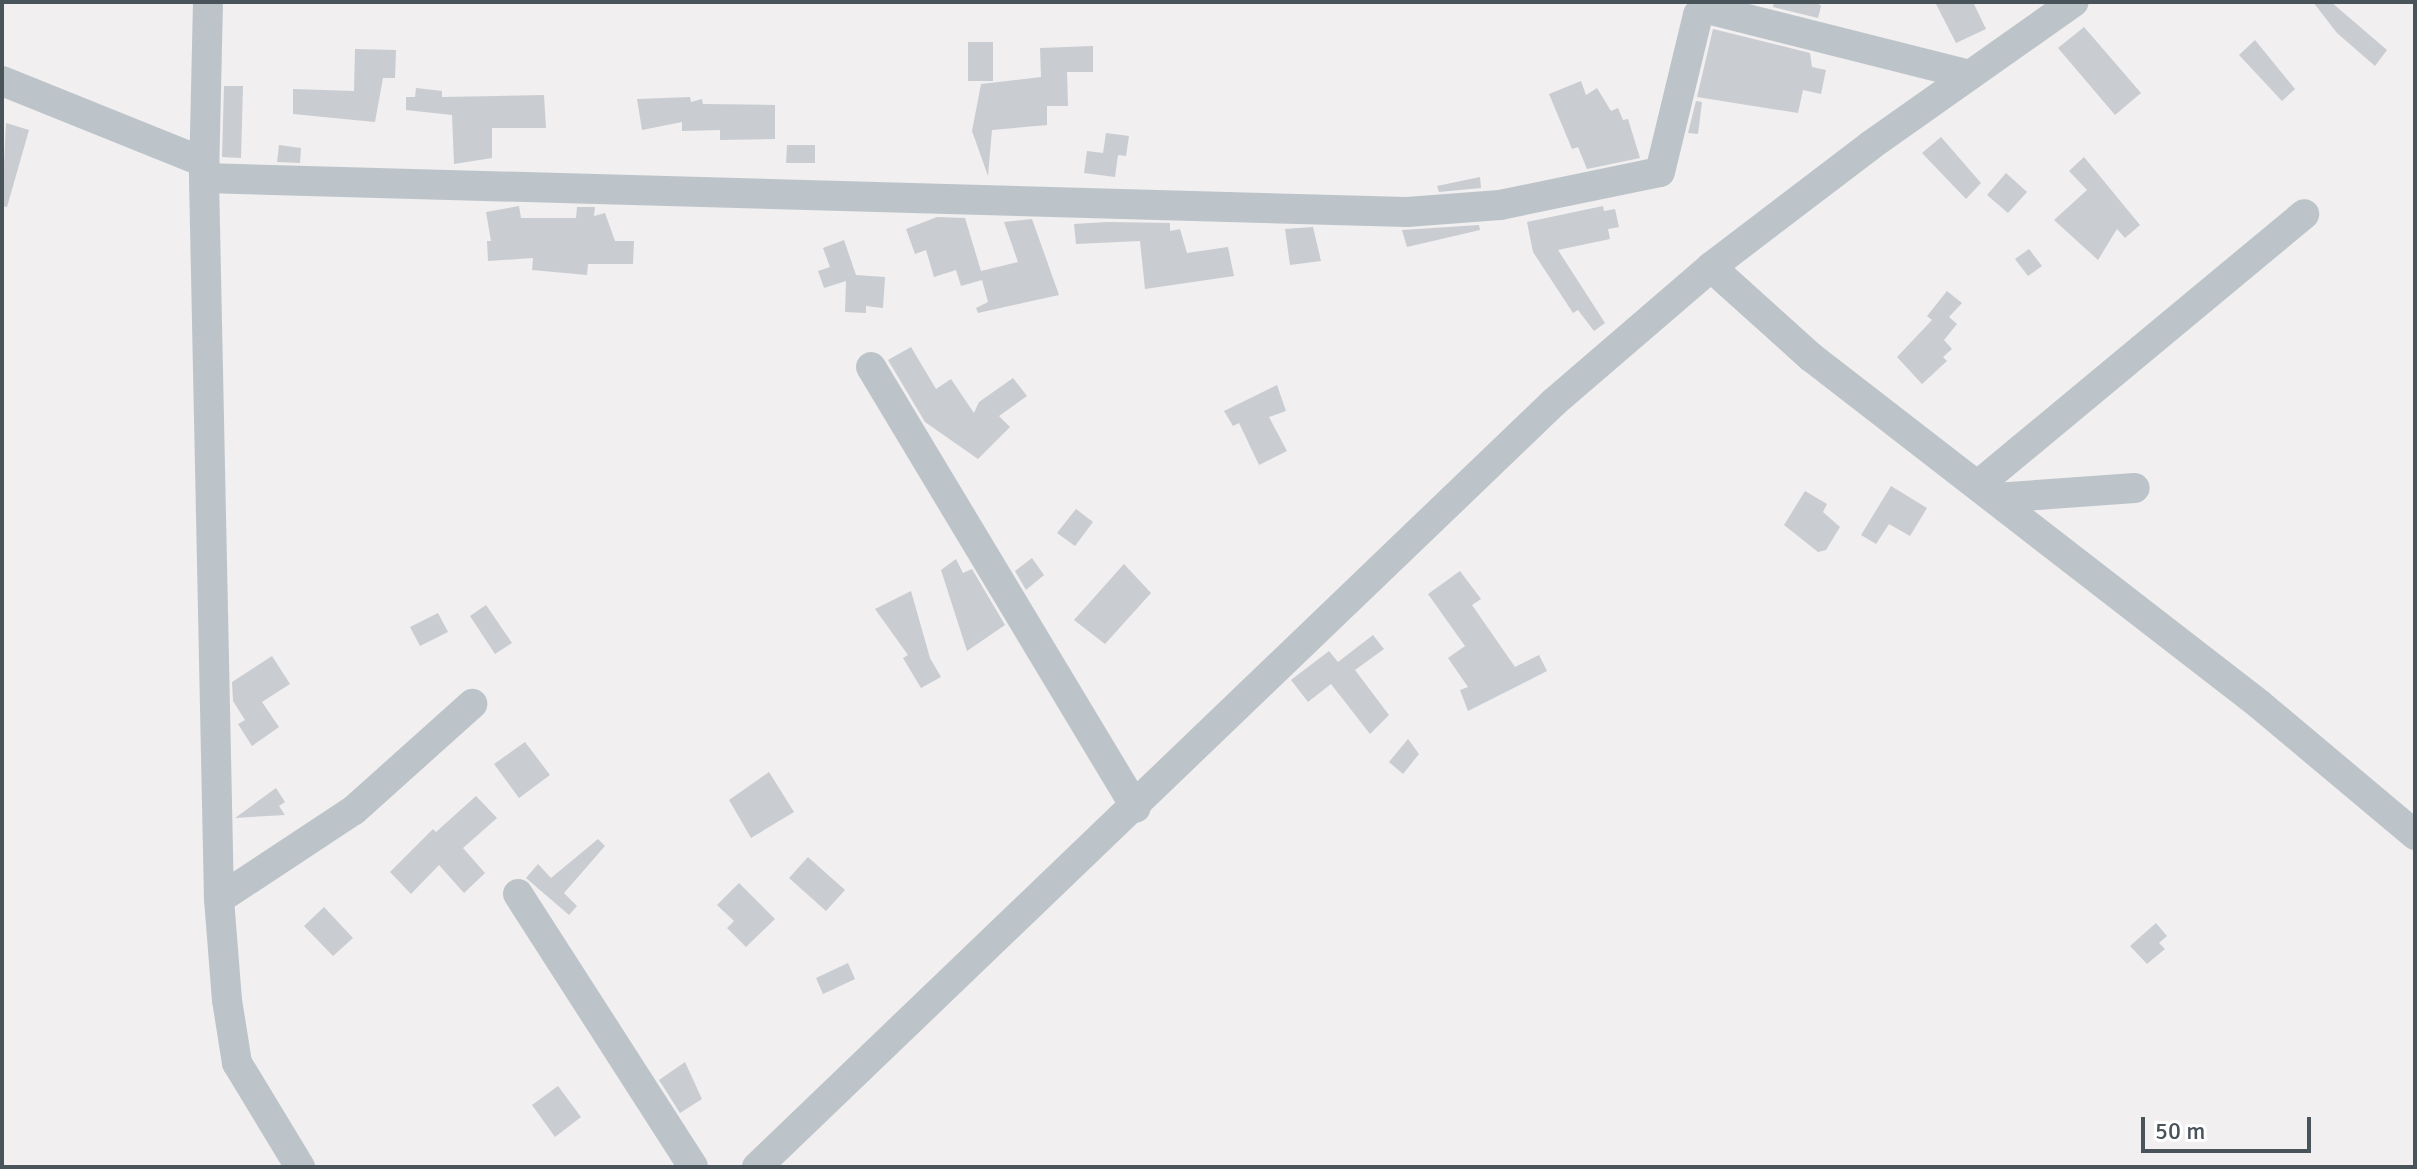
<!DOCTYPE html>
<style>
body{margin:0}
#map{position:relative;width:2417px;height:1169px;overflow:hidden;background:#f1efef;font-family:Signika,sans-serif}
div>[style]{position:absolute}
.building>*{inset:0;background:#c9ccd1}
.minor>*{height:30px;margin:-15px;padding:0 15px;transform-origin:15px;border-radius:15px;background:#bcc4ca}
span{translate:-50% -50%;white-space:nowrap;text-align:center;line-height:1.15;-webkit-text-stroke:8px #fff;paint-order:stroke}
.frame{position:absolute;inset:0;border:4px solid #49535a;pointer-events:none}
.scale{position:absolute;left:2141px;top:1117px;width:170px;height:36px;box-sizing:border-box;border:4px solid #49535a;border-top:0;padding-left:10px;font-size:24px;line-height:28px;white-space:nowrap;color:#49535a;-webkit-text-stroke:6px #fff;paint-order:stroke}
</style>
<div id="map">
<div class="building">
<div style="clip-path:polygon(1774px 2px,1816px 2px,1821px 6px,1818px 18px,1773px 7px)"></div>
<div style="clip-path:polygon(1935px 2px,1973px 2px,1986px 29px,1956px 43px)"></div>
<div style="clip-path:polygon(2313px 2px,2331px 2px,2387px 50px,2375px 66px,2337px 33px)"></div>
<div style="clip-path:polygon(2084px 27px,2141px 93px,2115px 115px,2058px 48px)"></div>
<div style="clip-path:polygon(1713px 29px,1810px 53px,1812px 67px,1826px 70px,1821px 94px,1803px 90px,1798px 113px,1697px 97px)"></div>
<div style="clip-path:polygon(2255px 40px,2295px 89px,2282px 101px,2239px 55px)"></div>
<div style="clip-path:polygon(968px 42px,993px 42px,993px 81px,968px 81px)"></div>
<div style="clip-path:polygon(1093px 46px,1093px 72px,1067px 72px,1068px 106px,1047px 106px,1047px 125px,992px 130px,988px 176px,972px 131px,981px 84px,1041px 77px,1040px 48px)"></div>
<div style="clip-path:polygon(355px 49px,396px 50px,395px 78px,383px 78px,375px 122px,293px 114px,293px 89px,354px 91px)"></div>
<div style="clip-path:polygon(1581px 81px,1586px 95px,1597px 88px,1611px 111px,1618px 108px,1623px 120px,1628px 119px,1640px 158px,1587px 169px,1578px 147px,1572px 149px,1549px 94px)"></div>
<div style="clip-path:polygon(224px 86px,243px 86px,241px 158px,222px 157px)"></div>
<div style="clip-path:polygon(416px 88px,442px 91px,442px 97px,544px 95px,546px 128px,492px 128px,492px 158px,454px 164px,452px 115px,406px 110px,406px 97px,415px 97px)"></div>
<div style="clip-path:polygon(690px 97px,691px 102px,702px 99px,703px 104px,775px 105px,775px 139px,720px 140px,720px 130px,682px 131px,682px 122px,642px 130px,637px 99px)"></div>
<div style="clip-path:polygon(1696px 101px,1702px 102px,1698px 134px,1688px 133px)"></div>
<div style="clip-path:polygon(6px 123px,29px 130px,7px 207px,2px 206px)"></div>
<div style="clip-path:polygon(1106px 133px,1129px 136px,1126px 156px,1118px 155px,1115px 177px,1084px 173px,1087px 151px,1103px 153px)"></div>
<div style="clip-path:polygon(1941px 137px,1981px 183px,1966px 199px,1922px 153px)"></div>
<div style="clip-path:polygon(279px 145px,301px 148px,300px 163px,277px 162px)"></div>
<div style="clip-path:polygon(787px 145px,815px 145px,815px 163px,786px 163px)"></div>
<div style="clip-path:polygon(2084px 157px,2140px 225px,2125px 238px,2117px 229px,2098px 260px,2054px 220px,2087px 190px,2069px 171px)"></div>
<div style="clip-path:polygon(2006px 173px,2027px 192px,2008px 213px,1987px 195px)"></div>
<div style="clip-path:polygon(1480px 177px,1481px 188px,1439px 192px,1437px 186px)"></div>
<div style="clip-path:polygon(519px 206px,521px 218px,576px 218px,577px 207px,595px 207px,594px 216px,605px 213px,615px 241px,634px 241px,633px 264px,588px 264px,587px 275px,532px 270px,533px 258px,488px 261px,487px 241px,491px 241px,486px 212px)"></div>
<div style="clip-path:polygon(1603px 206px,1604px 211px,1615px 209px,1619px 227px,1608px 229px,1610px 239px,1558px 250px,1605px 323px,1594px 331px,1578px 310px,1573px 313px,1533px 252px,1527px 222px)"></div>
<div style="clip-path:polygon(937px 217px,965px 218px,981px 271px,1018px 262px,1004px 222px,1032px 219px,1059px 295px,978px 313px,976px 308px,988px 302px,982px 280px,961px 286px,956px 270px,934px 277px,926px 250px,915px 254px,906px 229px)"></div>
<div style="clip-path:polygon(1107px 222px,1170px 223px,1170px 231px,1180px 229px,1187px 253px,1228px 247px,1234px 276px,1145px 289px,1140px 241px,1076px 244px,1074px 224px)"></div>
<div style="clip-path:polygon(1479px 225px,1480px 230px,1407px 247px,1402px 230px)"></div>
<div style="clip-path:polygon(1313px 227px,1321px 261px,1290px 265px,1285px 229px)"></div>
<div style="clip-path:polygon(844px 240px,856px 275px,885px 277px,883px 308px,866px 306px,866px 313px,845px 312px,846px 281px,824px 288px,818px 271px,830px 267px,823px 248px)"></div>
<div style="clip-path:polygon(2029px 249px,2042px 266px,2028px 276px,2015px 259px)"></div>
<div style="clip-path:polygon(1947px 291px,1962px 303px,1949px 317px,1957px 324px,1944px 340px,1952px 349px,1943px 357px,1947px 361px,1922px 384px,1897px 357px,1932px 320px,1927px 316px)"></div>
<div style="clip-path:polygon(911px 347px,936px 389px,951px 379px,974px 413px,979px 402px,1013px 378px,1027px 396px,999px 416px,1010px 427px,978px 459px,925px 422px,888px 360px)"></div>
<div style="clip-path:polygon(1277px 385px,1286px 411px,1269px 417px,1287px 451px,1259px 465px,1239px 423px,1233px 426px,1224px 411px)"></div>
<div style="clip-path:polygon(1891px 486px,1927px 508px,1910px 536px,1889px 524px,1876px 544px,1861px 535px)"></div>
<div style="clip-path:polygon(1805px 491px,1827px 504px,1823px 512px,1840px 527px,1826px 550px,1818px 552px,1784px 525px)"></div>
<div style="clip-path:polygon(1076px 509px,1093px 522px,1075px 546px,1057px 533px)"></div>
<div style="clip-path:polygon(1032px 558px,1044px 575px,1026px 590px,1015px 571px)"></div>
<div style="clip-path:polygon(956px 559px,963px 573px,972px 569px,1005px 625px,967px 651px,941px 570px)"></div>
<div style="clip-path:polygon(1124px 564px,1151px 593px,1105px 644px,1074px 620px)"></div>
<div style="clip-path:polygon(1460px 571px,1481px 599px,1472px 605px,1515px 667px,1539px 655px,1547px 671px,1468px 711px,1460px 690px,1468px 687px,1448px 658px,1465px 646px,1428px 594px)"></div>
<div style="clip-path:polygon(911px 591px,930px 658px,941px 677px,921px 688px,903px 658px,908px 655px,875px 609px)"></div>
<div style="clip-path:polygon(486px 605px,512px 643px,495px 654px,470px 616px)"></div>
<div style="clip-path:polygon(438px 613px,448px 632px,420px 646px,410px 627px)"></div>
<div style="clip-path:polygon(1373px 635px,1384px 649px,1355px 670px,1389px 715px,1370px 734px,1331px 684px,1308px 702px,1291px 680px,1329px 651px,1338px 662px)"></div>
<div style="clip-path:polygon(272px 656px,290px 684px,262px 702px,279px 727px,252px 746px,238px 724px,245px 720px,233px 701px,232px 682px)"></div>
<div style="clip-path:polygon(1408px 739px,1419px 754px,1403px 774px,1389px 762px)"></div>
<div style="clip-path:polygon(525px 742px,550px 775px,519px 798px,494px 764px)"></div>
<div style="clip-path:polygon(769px 772px,794px 812px,751px 838px,729px 800px)"></div>
<div style="clip-path:polygon(276px 788px,285px 802px,279px 806px,285px 815px,235px 818px)"></div>
<div style="clip-path:polygon(476px 796px,497px 818px,463px 848px,485px 873px,464px 893px,439px 865px,411px 894px,390px 872px,433px 829px,436px 832px)"></div>
<div style="clip-path:polygon(598px 839px,605px 846px,564px 893px,577px 906px,569px 915px,526px 878px,538px 864px,551px 878px)"></div>
<div style="clip-path:polygon(808px 857px,845px 890px,826px 911px,789px 878px)"></div>
<div style="clip-path:polygon(739px 883px,775px 919px,746px 947px,727px 928px,734px 921px,717px 905px)"></div>
<div style="clip-path:polygon(324px 907px,353px 938px,333px 956px,304px 926px)"></div>
<div style="clip-path:polygon(2156px 923px,2167px 936px,2159px 943px,2165px 949px,2147px 964px,2130px 946px)"></div>
<div style="clip-path:polygon(848px 963px,855px 979px,823px 994px,816px 978px)"></div>
<div style="clip-path:polygon(685px 1062px,702px 1099px,680px 1113px,659px 1080px)"></div>
<div style="clip-path:polygon(558px 1086px,581px 1117px,555px 1137px,532px 1105px)"></div>
</div>
<div class="minor">
<div style="left:208px;top:2px;width:176px;rotate:91.3deg"></div>
<div style="left:204px;top:178px;width:721px;rotate:88.81deg"></div>
<div style="left:219px;top:899px;width:101px;rotate:85.5deg"></div>
<div style="left:227px;top:1000px;width:64px;rotate:81deg"></div>
<div style="left:237px;top:1063px;width:122px;rotate:58.8deg"></div>
<div style="left:2px;top:81px;width:218px;rotate:21.9deg"></div>
<div style="left:204px;top:178px;width:1203px;rotate:1.62deg"></div>
<div style="left:1407px;top:212px;width:93px;rotate:-4.3deg"></div>
<div style="left:1500px;top:205px;width:163px;rotate:-11.7deg"></div>
<div style="left:1660px;top:172px;width:162px;rotate:-76.4deg"></div>
<div style="left:1698px;top:15px;width:11px;rotate:-34deg"></div>
<div style="left:1707px;top:9px;width:271px;rotate:14.1deg"></div>
<div style="left:1711px;top:267px;width:135px;rotate:42deg"></div>
<div style="left:1811px;top:357px;width:567px;rotate:37.76deg"></div>
<div style="left:2259px;top:704px;width:204px;rotate:40deg"></div>
<div style="left:871px;top:367px;width:514px;rotate:59deg"></div>
<div style="left:1978px;top:485px;width:424px;rotate:-39.7deg"></div>
<div style="left:1995px;top:498px;width:140px;rotate:-4.1deg"></div>
<div style="left:518px;top:894px;width:324px;rotate:57.3deg"></div>
<div style="left:219px;top:899px;width:162px;rotate:-33.4deg"></div>
<div style="left:354px;top:810px;width:159px;rotate:-41.9deg"></div>
<div style="left:757px;top:1167px;width:1103px;rotate:-43.82deg"></div>
<div style="left:1553px;top:403px;width:208px;rotate:-40.7deg"></div>
<div style="left:1711px;top:267px;width:201px;rotate:-37.3deg"></div>
<div style="left:1871px;top:145px;width:248px;rotate:-35.2deg"></div>
</div>
<div class="frame"></div>
<div class="scale">50 m</div>
</div>
